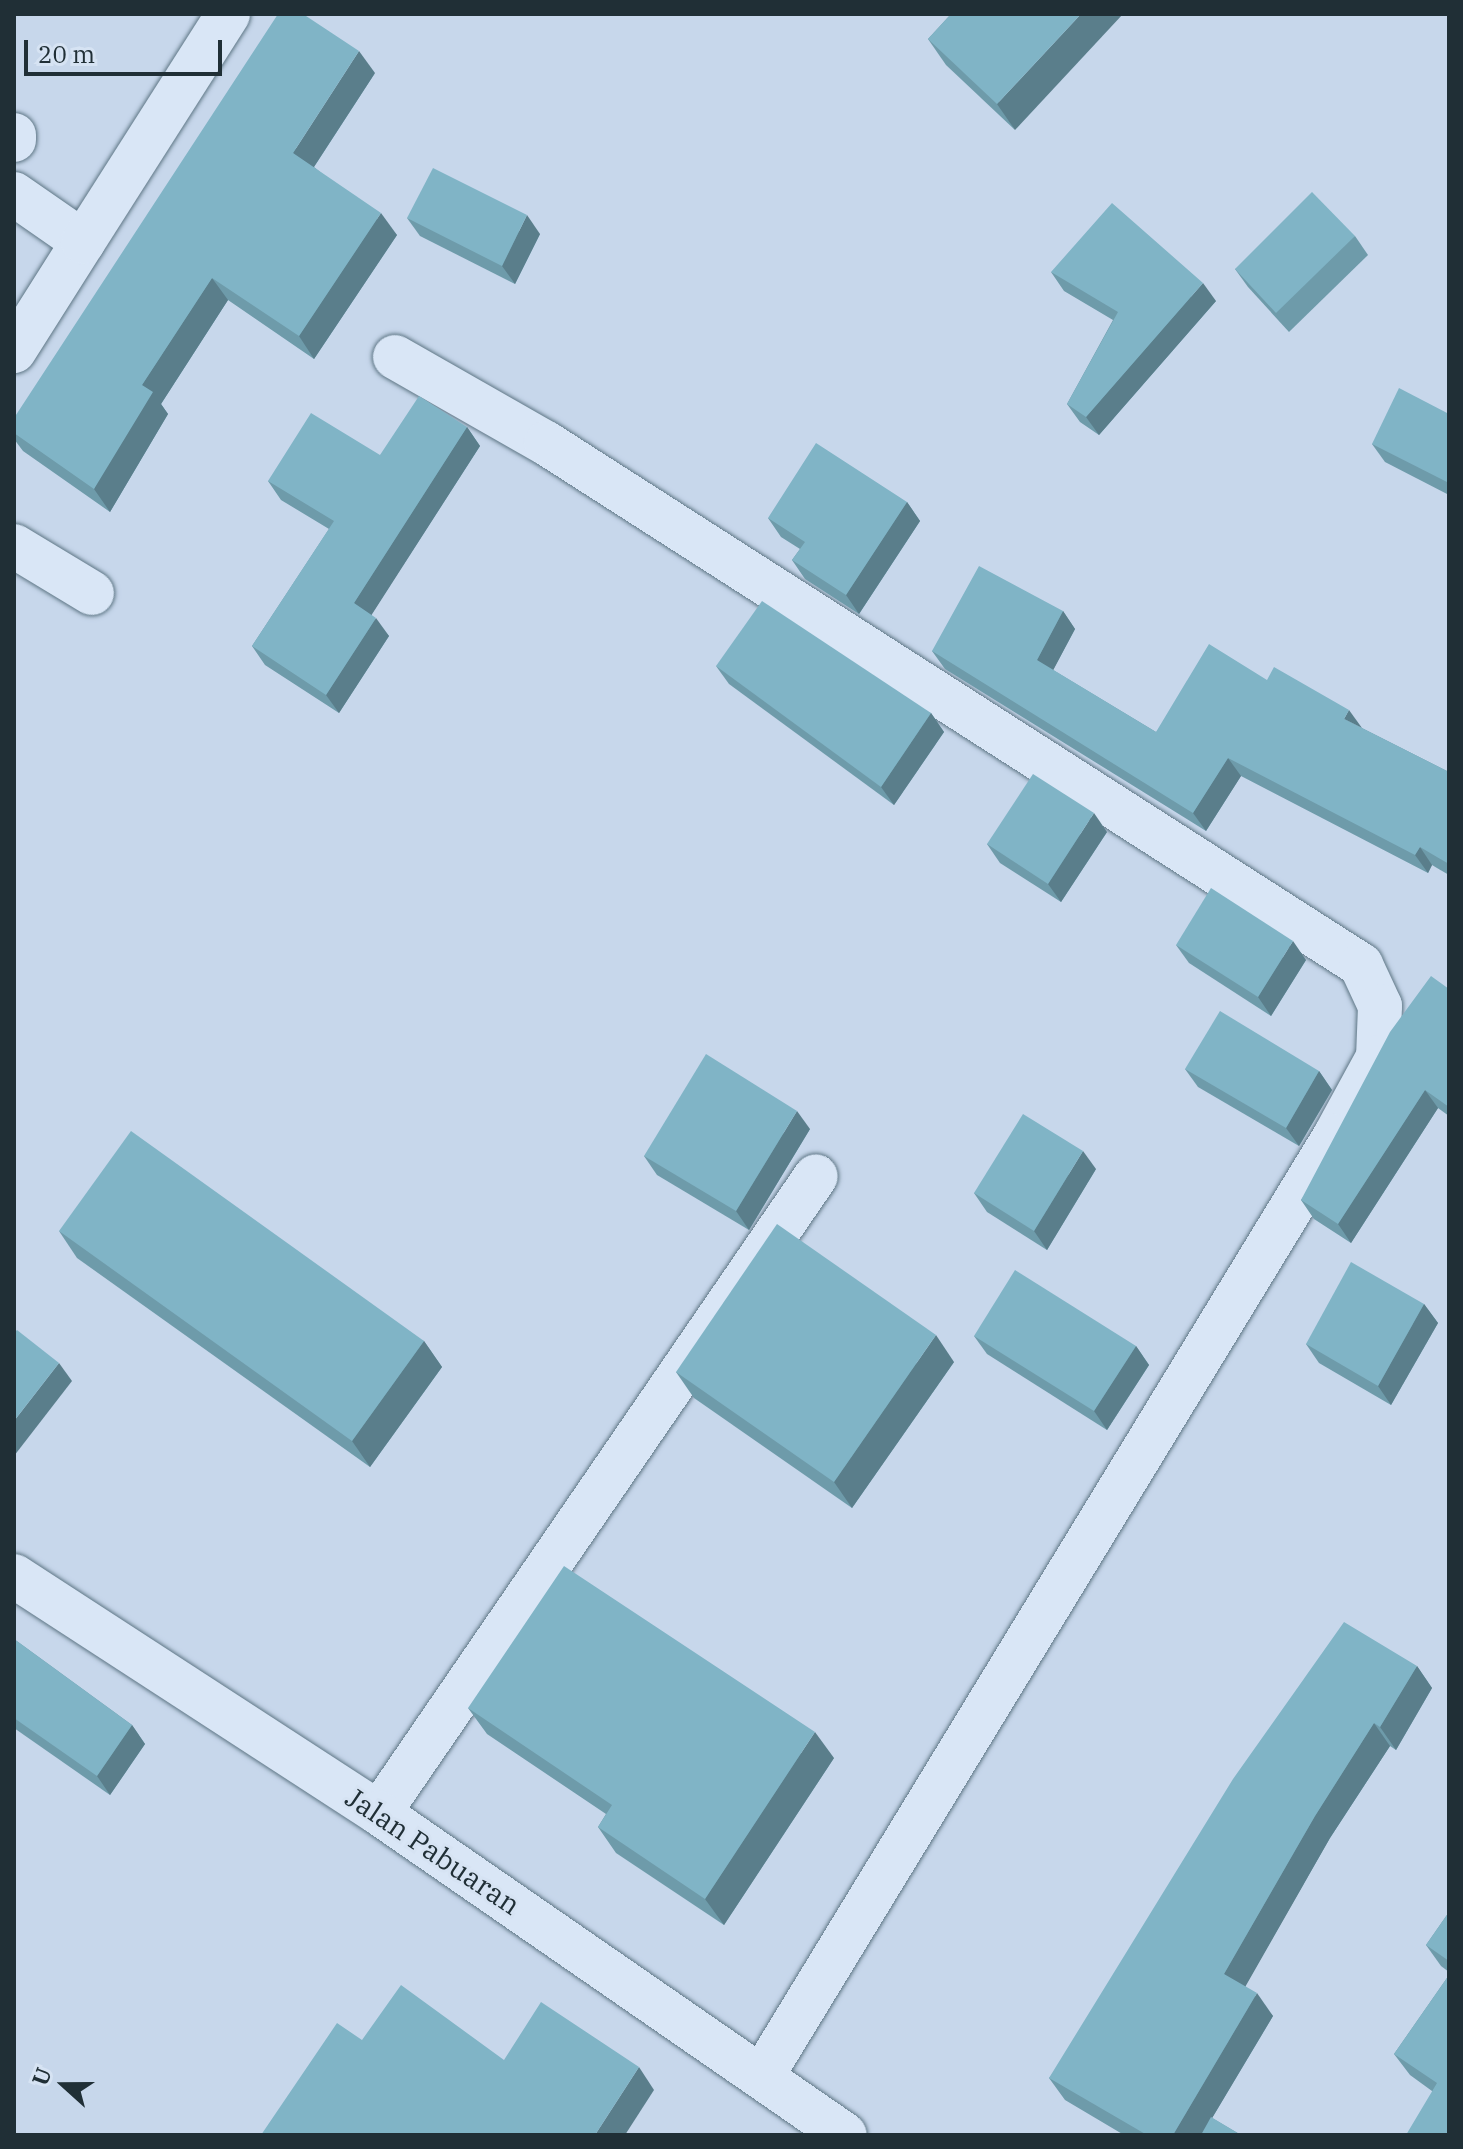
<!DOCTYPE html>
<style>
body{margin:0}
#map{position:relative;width:1463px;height:2149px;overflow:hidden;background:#c7d7eb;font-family:"IBM Plex Serif",serif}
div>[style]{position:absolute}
.roads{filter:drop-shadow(0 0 2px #5e7685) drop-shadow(0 0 2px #5e7685)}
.street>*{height:44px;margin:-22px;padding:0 22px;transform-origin:22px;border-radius:22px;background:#d9e6f6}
.secondary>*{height:44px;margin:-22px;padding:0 22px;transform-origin:22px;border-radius:22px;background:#d9e6f6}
.wall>*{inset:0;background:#6e9baa}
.shaded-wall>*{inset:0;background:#5a7e8b}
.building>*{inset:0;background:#80b4c6}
span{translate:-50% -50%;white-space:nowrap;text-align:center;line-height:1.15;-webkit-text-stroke:6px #d6e3f3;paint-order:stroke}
.street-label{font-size:28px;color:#202f36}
.frame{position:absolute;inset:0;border:16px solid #202f36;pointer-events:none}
.north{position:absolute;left:24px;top:2045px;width:80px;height:80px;-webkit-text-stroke:6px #d6e3f3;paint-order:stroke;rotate:291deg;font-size:22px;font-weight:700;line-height:32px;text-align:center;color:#202f36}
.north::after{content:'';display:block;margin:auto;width:28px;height:36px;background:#202f36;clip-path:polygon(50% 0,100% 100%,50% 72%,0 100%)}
.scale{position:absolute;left:24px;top:40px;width:198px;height:36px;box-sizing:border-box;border:4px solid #202f36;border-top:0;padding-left:10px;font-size:24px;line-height:28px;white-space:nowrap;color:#202f36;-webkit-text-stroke:6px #d6e3f3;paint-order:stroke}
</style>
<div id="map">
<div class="roads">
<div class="street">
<div style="left:14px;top:135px;width:5px;rotate:90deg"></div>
<div style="left:14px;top:194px;width:84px;rotate:34.8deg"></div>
<div style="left:83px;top:242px;width:129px;rotate:122.3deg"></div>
<div style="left:83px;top:242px;width:270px;rotate:-57.5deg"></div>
<div style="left:395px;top:357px;width:174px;rotate:29.7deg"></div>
<div style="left:546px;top:443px;width:968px;rotate:32.64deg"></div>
<div style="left:1361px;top:965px;width:45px;rotate:65.1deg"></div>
<div style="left:1380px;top:1006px;width:51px;rotate:92.2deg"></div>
<div style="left:1378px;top:1057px;width:90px;rotate:118.6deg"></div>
<div style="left:1335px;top:1136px;width:1097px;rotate:121.36deg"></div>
<div style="left:14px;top:546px;width:91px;rotate:31.1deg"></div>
<div style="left:379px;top:1813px;width:772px;rotate:-55.55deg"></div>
</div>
<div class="secondary">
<div style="left:14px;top:1576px;width:435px;rotate:33deg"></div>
<div style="left:379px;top:1813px;width:566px;rotate:34.64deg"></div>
</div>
</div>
<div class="wall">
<div style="clip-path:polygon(951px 14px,1015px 130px,946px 65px,928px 39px)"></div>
<div style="clip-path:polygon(375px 73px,314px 167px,397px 235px,314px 359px,228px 300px,161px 404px,168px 414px,110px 512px,23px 451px,14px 439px,14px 418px)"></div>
<div style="clip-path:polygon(407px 218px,540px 234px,515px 284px,420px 236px)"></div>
<div style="clip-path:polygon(1355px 236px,1368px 255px,1289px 332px,1248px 287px,1235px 269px)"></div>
<div style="clip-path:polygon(1051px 272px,1216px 301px,1099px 435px,1080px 422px,1067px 404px,1113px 320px,1064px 291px)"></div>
<div style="clip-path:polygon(1449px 414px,1449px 495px,1385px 462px,1372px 444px)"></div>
<div style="clip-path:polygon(467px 427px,480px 446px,371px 615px,389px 636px,339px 713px,265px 665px,252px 646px,329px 529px,281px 500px,268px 481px,380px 455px)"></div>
<div style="clip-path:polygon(907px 502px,920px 521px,859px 614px,805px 579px,792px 560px,800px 549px,781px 537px,768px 518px)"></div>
<div style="clip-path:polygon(1063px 611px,1075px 629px,1053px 670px,1156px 732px,1267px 680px,1449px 772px,1449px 875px,1432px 865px,1428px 873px,1241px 776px,1206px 831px,945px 669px,932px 651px)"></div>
<div style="clip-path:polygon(716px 666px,931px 713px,944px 732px,894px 805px,729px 684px)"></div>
<div style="clip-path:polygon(1107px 832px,1061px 902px,1000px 863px,987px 844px)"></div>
<div style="clip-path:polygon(1176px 945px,1306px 960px,1271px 1016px,1189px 963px)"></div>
<div style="clip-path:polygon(1449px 989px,1449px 1116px,1438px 1108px,1351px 1243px,1314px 1219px,1301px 1200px)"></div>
<div style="clip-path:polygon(1185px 1069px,1319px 1071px,1332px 1090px,1299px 1146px,1198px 1087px)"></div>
<div style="clip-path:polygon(810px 1129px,749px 1230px,657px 1175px,644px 1156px)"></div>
<div style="clip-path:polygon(1096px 1169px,1047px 1250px,987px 1212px,974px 1193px)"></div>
<div style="clip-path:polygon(59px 1231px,424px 1341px,442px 1367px,370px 1467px,77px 1258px)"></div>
<div style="clip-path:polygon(1424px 1304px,1438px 1323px,1391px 1405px,1319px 1363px,1306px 1344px)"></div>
<div style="clip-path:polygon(974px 1336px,1136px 1346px,1149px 1365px,1107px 1430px,987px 1354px)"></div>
<div style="clip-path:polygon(954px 1362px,852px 1508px,694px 1398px,676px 1372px)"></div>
<div style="clip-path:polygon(14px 1639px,132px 1725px,145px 1744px,110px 1795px,14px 1728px)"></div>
<div style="clip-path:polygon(1417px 1666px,1432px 1688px,1396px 1750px,1390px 1746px,1330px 1838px,1245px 1986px,1273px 2016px,1212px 2118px,1241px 2135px,1124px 2135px,1065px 2100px,1049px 2078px)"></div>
<div style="clip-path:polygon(468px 1708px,834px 1758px,724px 1925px,616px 1853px,598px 1827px,606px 1814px,487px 1734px)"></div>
<div style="clip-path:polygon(1449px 1912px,1449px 1972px,1441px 1966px,1426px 1945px)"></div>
<div style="clip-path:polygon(1449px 1975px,1449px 2135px,1432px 2091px,1410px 2075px,1394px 2054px)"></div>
</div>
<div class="shaded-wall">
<div style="clip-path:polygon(1081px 14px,1123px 14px,1015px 130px,997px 104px)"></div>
<div style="clip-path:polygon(359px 51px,375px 73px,308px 176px,293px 153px)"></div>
<div style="clip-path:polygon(381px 213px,397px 235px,314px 359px,299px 336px)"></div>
<div style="clip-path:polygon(527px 215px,540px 234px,515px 284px,502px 266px)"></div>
<div style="clip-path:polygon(212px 278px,228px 300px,161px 404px,168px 414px,110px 512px,94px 489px,142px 385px)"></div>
<div style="clip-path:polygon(1203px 283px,1216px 301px,1099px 435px,1086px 417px)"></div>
<div style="clip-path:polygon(467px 427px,480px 446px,367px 622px,354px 603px)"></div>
<div style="clip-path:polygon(907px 502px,920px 521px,859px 614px,846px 595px)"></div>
<div style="clip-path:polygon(1063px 611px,1075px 629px,1049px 678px,1037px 660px)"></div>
<div style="clip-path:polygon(376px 618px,389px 636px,339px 713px,326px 695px)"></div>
<div style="clip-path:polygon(1349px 710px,1362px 728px,1344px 719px)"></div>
<div style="clip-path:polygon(931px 713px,944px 732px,894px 805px,881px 787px)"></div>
<div style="clip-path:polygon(1228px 758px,1241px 776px,1206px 831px,1193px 813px)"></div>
<div style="clip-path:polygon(1094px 813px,1107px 832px,1061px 902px,1048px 884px)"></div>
<div style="clip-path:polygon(1420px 847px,1432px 865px,1428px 873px,1415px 855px)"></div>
<div style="clip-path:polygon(1293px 941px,1306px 960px,1271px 1016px,1258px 997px)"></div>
<div style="clip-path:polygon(1319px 1071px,1332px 1090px,1299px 1146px,1286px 1128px)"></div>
<div style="clip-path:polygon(1425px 1090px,1438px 1108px,1351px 1243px,1338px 1224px)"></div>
<div style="clip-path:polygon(797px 1111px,810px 1129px,749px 1230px,736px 1211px)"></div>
<div style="clip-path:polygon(1083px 1151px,1096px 1169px,1047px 1250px,1034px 1231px)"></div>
<div style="clip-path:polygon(1424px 1304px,1438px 1323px,1391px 1405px,1378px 1386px)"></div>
<div style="clip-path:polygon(936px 1335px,954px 1362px,852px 1508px,834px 1482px)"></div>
<div style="clip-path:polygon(424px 1341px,442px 1367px,370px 1467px,352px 1441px)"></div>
<div style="clip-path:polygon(1136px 1346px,1149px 1365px,1107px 1430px,1094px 1411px)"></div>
<div style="clip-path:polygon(59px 1363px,72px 1381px,14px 1456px,14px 1421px)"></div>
<div style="clip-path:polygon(1417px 1666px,1432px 1688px,1396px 1750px,1380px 1727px)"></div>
<div style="clip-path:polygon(1374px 1723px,1390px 1746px,1330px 1838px,1240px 1996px,1224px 1974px,1315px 1816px)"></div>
<div style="clip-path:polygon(132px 1725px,145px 1744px,110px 1795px,97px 1776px)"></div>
<div style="clip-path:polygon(815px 1732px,834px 1758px,724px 1925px,705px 1899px)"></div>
<div style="clip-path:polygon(1257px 1993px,1273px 2016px,1202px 2135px,1173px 2135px)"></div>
<div style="clip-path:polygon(639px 2067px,654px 2090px,625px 2135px,595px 2135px)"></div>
</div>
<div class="building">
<div style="clip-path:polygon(278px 14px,303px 14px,359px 51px,293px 153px,381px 213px,299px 336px,212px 278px,142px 385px,153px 392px,94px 489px,14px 433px,14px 418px)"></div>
<div style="clip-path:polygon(951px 14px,1081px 14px,997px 104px,928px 39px)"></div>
<div style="clip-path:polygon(433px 168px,527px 215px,502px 266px,407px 218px)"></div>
<div style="clip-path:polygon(1312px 192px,1355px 236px,1276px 313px,1235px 269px)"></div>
<div style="clip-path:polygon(1112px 203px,1203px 283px,1086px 417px,1067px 404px,1118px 312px,1051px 272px)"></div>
<div style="clip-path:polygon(1399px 388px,1449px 414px,1449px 483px,1372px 444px)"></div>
<div style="clip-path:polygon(419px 396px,467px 427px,354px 603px,376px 618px,326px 695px,252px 646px,334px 521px,268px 481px,311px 413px,380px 455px)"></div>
<div style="clip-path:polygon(816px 443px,907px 502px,846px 595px,792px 560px,805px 542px,768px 518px)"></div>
<div style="clip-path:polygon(979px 566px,1063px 611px,1037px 660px,1156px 732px,1209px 644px,1267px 680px,1274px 667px,1349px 710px,1344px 719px,1449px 772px,1449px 790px,1447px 794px,1449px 795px,1449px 864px,1420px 847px,1415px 855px,1228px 758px,1193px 813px,932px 651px)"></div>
<div style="clip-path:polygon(762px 601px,931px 713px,881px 787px,716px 666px)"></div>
<div style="clip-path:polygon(1033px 774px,1094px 813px,1048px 884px,987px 844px)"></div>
<div style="clip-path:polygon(1211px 888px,1293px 941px,1258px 997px,1176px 945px)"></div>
<div style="clip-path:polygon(1431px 976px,1449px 989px,1449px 1107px,1425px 1090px,1338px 1224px,1301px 1200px,1390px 1032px)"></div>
<div style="clip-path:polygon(1220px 1011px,1319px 1071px,1286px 1128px,1185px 1069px)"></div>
<div style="clip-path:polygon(706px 1054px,797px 1111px,736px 1211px,644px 1156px)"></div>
<div style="clip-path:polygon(1023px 1114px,1083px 1151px,1034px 1231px,974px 1193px)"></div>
<div style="clip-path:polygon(131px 1131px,424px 1341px,352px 1441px,59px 1231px)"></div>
<div style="clip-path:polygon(777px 1224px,936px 1335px,834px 1482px,676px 1372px)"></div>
<div style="clip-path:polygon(1351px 1262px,1424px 1304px,1378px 1386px,1306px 1344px)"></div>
<div style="clip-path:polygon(1015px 1270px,1136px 1346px,1094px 1411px,974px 1336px)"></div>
<div style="clip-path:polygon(17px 1330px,59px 1363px,14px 1421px,14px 1333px)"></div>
<div style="clip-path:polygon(564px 1566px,815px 1732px,705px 1899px,598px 1827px,612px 1805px,468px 1708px)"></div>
<div style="clip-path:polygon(1344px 1622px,1417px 1666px,1380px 1727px,1374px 1723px,1315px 1816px,1224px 1974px,1257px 1993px,1173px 2135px,1147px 2135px,1049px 2078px,1233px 1779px)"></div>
<div style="clip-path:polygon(14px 1639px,132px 1725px,97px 1776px,14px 1718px)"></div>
<div style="clip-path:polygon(1449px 1912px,1449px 1961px,1426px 1945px)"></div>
<div style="clip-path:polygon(1449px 1975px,1449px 2135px,1406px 2135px,1437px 2083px,1394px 2054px)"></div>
<div style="clip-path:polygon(401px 1985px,504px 2060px,541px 2002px,639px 2067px,595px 2135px,261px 2135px,337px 2023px,362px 2040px)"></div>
<div style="clip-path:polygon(1211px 2117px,1241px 2135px,1201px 2135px)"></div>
</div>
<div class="street-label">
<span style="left:433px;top:1851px;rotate:34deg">Jalan Pabuaran</span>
</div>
<div class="frame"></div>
<div class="north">U</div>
<div class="scale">20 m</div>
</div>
